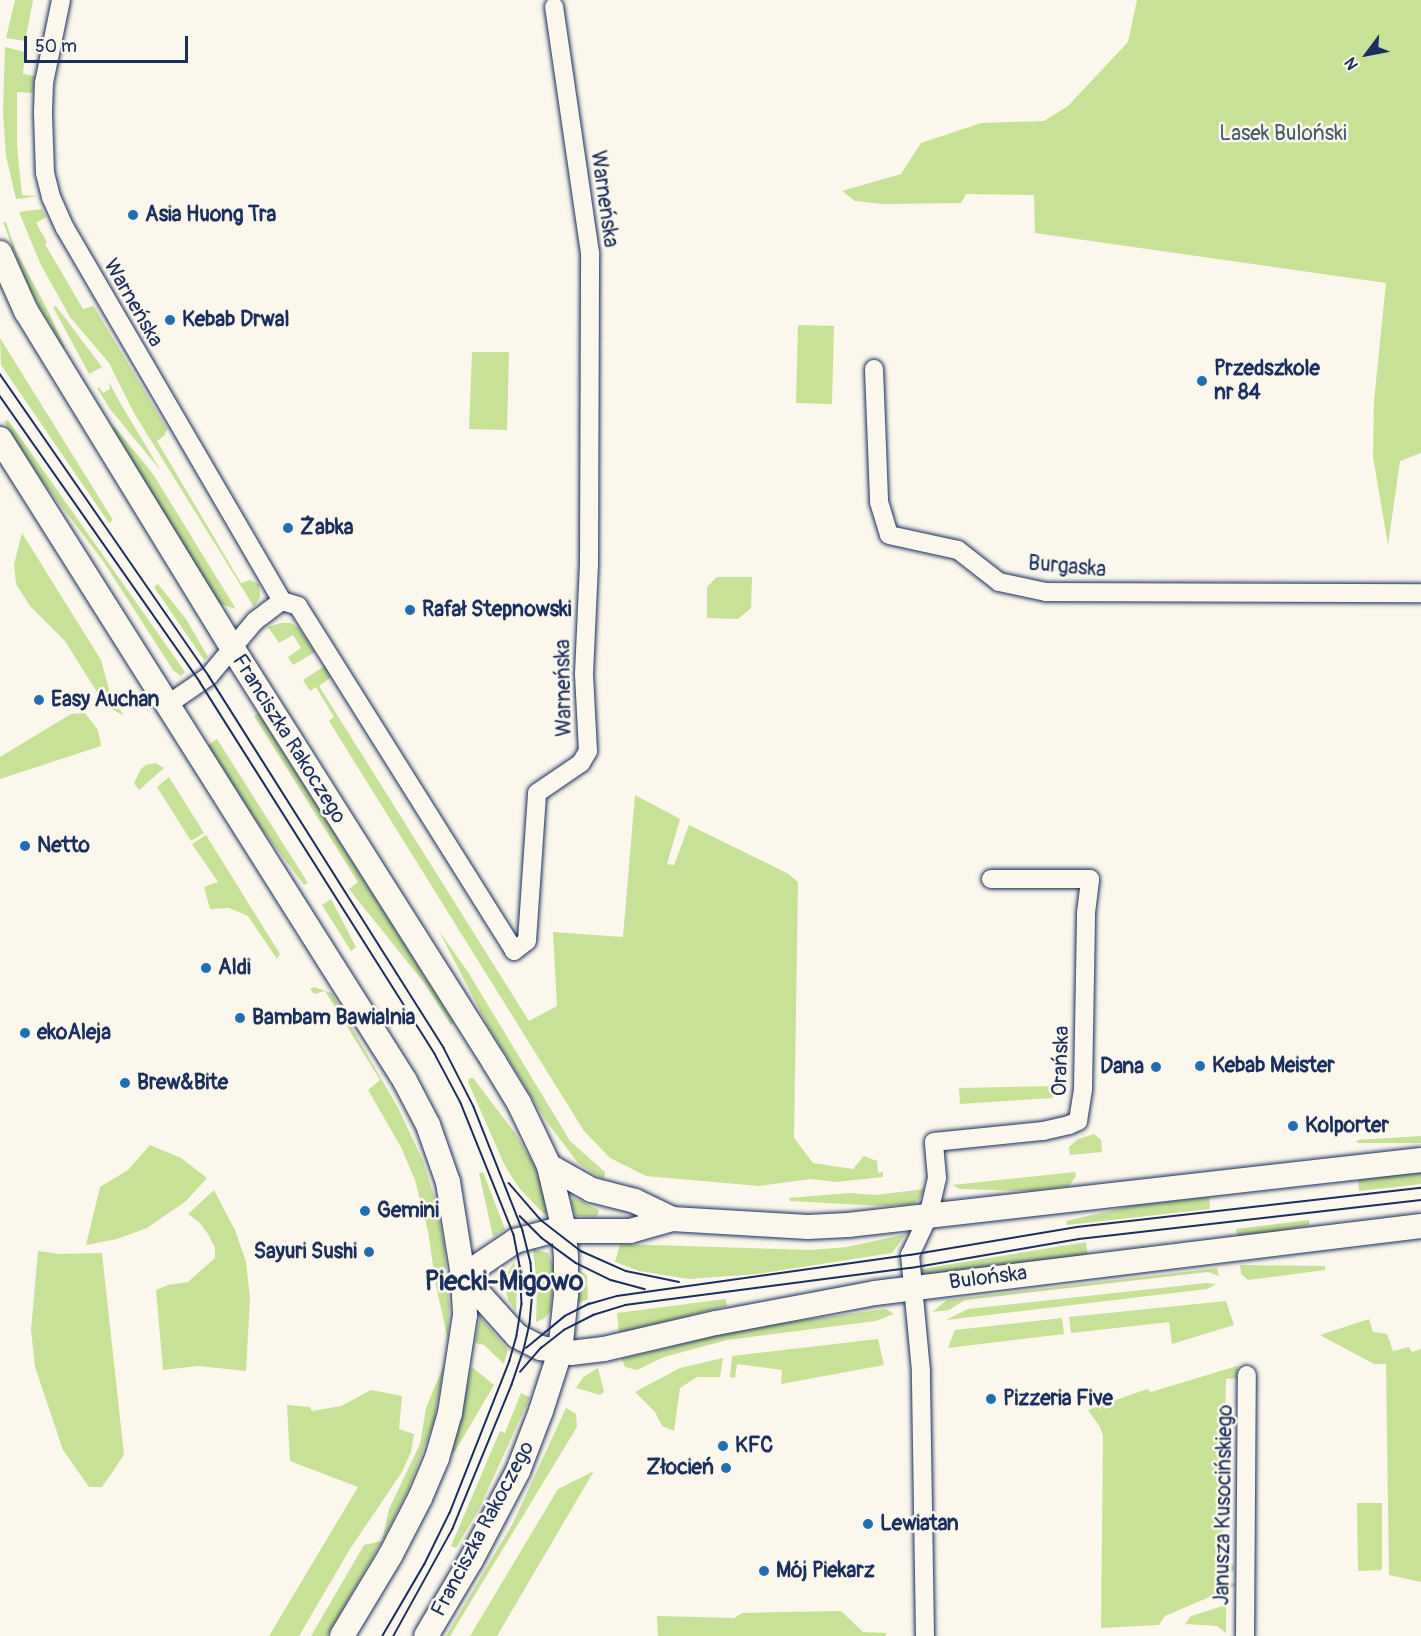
<!DOCTYPE html>
<meta charset="utf-8">
<style>
body{margin:0}
#map{position:relative;width:1421px;height:1636px;overflow:hidden;background:#fbf7ec;font-family:Pangolin,sans-serif}
div>[style]{position:absolute}
.green>*{inset:0;background:#c7e197}
.roads{filter:drop-shadow(0 0 2px #1b2f5e) drop-shadow(0 0 2px #1b2f5e)}
.street>*{height:18px;margin:-9px;padding:0 9px;transform-origin:9px;border-radius:9px;background:#fbf7ec}
.secondary>*{height:24px;margin:-12px;padding:0 12px;transform-origin:12px;border-radius:12px;background:#fbf7ec}
.tram>*{height:1.5px;margin:-0.75px;padding:0 0.75px;transform-origin:0.75px;border-radius:0.75px;background:#1b2f5e}
.dots>*{width:16px;height:16px;translate:-50% -50%;box-sizing:border-box;border:3px solid #fbf7ec;border-radius:50%}
span{translate:-50% -50%;white-space:nowrap;text-align:center;line-height:1.15;-webkit-text-stroke:5px #fbf7ec;paint-order:stroke}
.park-label{font-size:21px;color:#465c6c}
.street-label{font-size:21px;color:#1b2f5e}
.poi-label{font-size:21px;color:#1b2f5e;font-weight:700}
.left{translate:0 -50%;text-align:left}
.right{translate:-100% -50%;text-align:right}
.district-label{font-size:27px;color:#1b2f5e;font-weight:700}
.north{position:absolute;left:1337px;top:24px;width:60px;height:60px;-webkit-text-stroke:4px #fbf7ec;paint-order:stroke;rotate:238deg;font-size:16px;font-weight:700;line-height:24px;text-align:center;color:#1b2f5e}
.north::after{content:'';display:block;margin:auto;width:21px;height:27px;background:#1b2f5e;clip-path:polygon(50% 0,100% 100%,50% 72%,0 100%)}
.scale{position:absolute;left:24px;top:36px;width:164px;height:27px;box-sizing:border-box;border:3px solid #1b2f5e;border-top:0;padding-left:8px;font-size:18px;line-height:21px;white-space:nowrap;color:#1b2f5e;-webkit-text-stroke:4px #fbf7ec;paint-order:stroke}
</style>
<div id="map">
<div class="green">
<div style="clip-path:polygon(15px 0,33px 0,25px 41px,6px 38px)"></div>
<div style="clip-path:polygon(1137px 0,1421px 0,1421px 453px,1400px 461px,1388px 545px,1373px 457px,1374px 401px,1386px 283px,1035px 233px,1034px 195px,966px 194px,961px 203px,883px 204px,855px 201px,842px 191px,901px 174px,921px 143px,981px 123px,1044px 121px,1068px 106px,1128px 42px)"></div>
<div style="clip-path:polygon(5px 47px,25px 52px,23px 74px,35px 76px,33px 93px,17px 92px,17px 146px,22px 195px,37px 196px,27px 198px,16px 199px,6px 156px,3px 112px)"></div>
<div style="clip-path:polygon(42px 209px,46px 217px,36px 223px,47px 242px,45px 244px,83px 309px,93px 306px,96px 310px,167px 429px,164px 436px,157px 441px,241px 583px,250px 580px,259px 584px,260px 597px,254px 607px,134px 413px,109px 363px,70px 317px,40px 263px,19px 212px)"></div>
<div style="clip-path:polygon(3px 222px,6px 222px,15px 249px,47px 309px,65px 347px,63px 348px,26px 283px)"></div>
<div style="clip-path:polygon(56px 306px,102px 367px,89px 374px,94px 383px,53px 307px)"></div>
<div style="clip-path:polygon(798px 325px,834px 326px,832px 404px,796px 403px)"></div>
<div style="clip-path:polygon(0 338px,113px 520px,109px 523px,1px 365px)"></div>
<div style="clip-path:polygon(472px 352px,509px 352px,507px 430px,469px 429px)"></div>
<div style="clip-path:polygon(109px 382px,119px 401px,161px 471px,110px 409px,97px 388px,99px 387px,103px 393px,110px 389px)"></div>
<div style="clip-path:polygon(8px 420px,185px 672px,181px 676px,173px 670px,103px 561px,43px 482px,4px 422px)"></div>
<div style="clip-path:polygon(114px 426px,153px 474px,236px 609px,220px 604px,112px 428px)"></div>
<div style="clip-path:polygon(22px 533px,101px 660px,110px 693px,124px 716px,105px 705px,65px 641px,30px 606px,16px 584px,14px 564px)"></div>
<div style="clip-path:polygon(717px 577px,752px 577px,751px 608px,738px 619px,707px 618px,707px 587px)"></div>
<div style="clip-path:polygon(158px 584px,186px 619px,208px 657px,204px 660px,154px 587px)"></div>
<div style="clip-path:polygon(281px 623px,290px 623px,298px 627px,315px 652px,293px 665px,288px 657px,301px 648px,293px 635px,279px 643px,268px 627px)"></div>
<div style="clip-path:polygon(325px 666px,331px 677px,319px 686px,529px 1021px,557px 1006px,553px 932px,623px 937px,635px 795px,680px 819px,667px 864px,674px 865px,689px 825px,787px 873px,798px 882px,794px 1138px,813px 1163px,853px 1169px,864px 1156px,877px 1161px,878px 1173px,883px 1172px,883px 1177px,836px 1182px,811px 1179px,759px 1186px,646px 1176px,610px 1158px,584px 1131px,329px 721px,334px 717px,316px 687px,310px 691px,303px 680px)"></div>
<div style="clip-path:polygon(85px 713px,98px 730px,101px 746px,0 779px,0 757px,71px 714px)"></div>
<div style="clip-path:polygon(258px 713px,454px 1023px,451px 1025px,425px 984px,349px 889px,358px 882px,254px 716px)"></div>
<div style="clip-path:polygon(217px 739px,308px 883px,304px 885px,261px 828px,208px 745px)"></div>
<div style="clip-path:polygon(155px 763px,164px 768px,139px 790px,134px 783px,141px 769px,146px 765px)"></div>
<div style="clip-path:polygon(169px 777px,204px 833px,191px 841px,157px 787px)"></div>
<div style="clip-path:polygon(206px 835px,280px 954px,277px 959px,248px 916px,229px 908px,210px 909px,204px 887px,218px 882px,192px 844px)"></div>
<div style="clip-path:polygon(331px 899px,356px 947px,351px 951px,322px 905px)"></div>
<div style="clip-path:polygon(439px 931px,468px 972px,570px 1141px,605px 1172px,604px 1180px,578px 1163px,547px 1122px,488px 1026px)"></div>
<div style="clip-path:polygon(314px 987px,332px 993px,398px 1108px,423px 1161px,435px 1199px,444px 1244px,449px 1305px,448px 1340px,436px 1286px,428px 1231px,415px 1180px,401px 1147px,368px 1090px,380px 1080px,325px 991px,314px 994px,310px 989px)"></div>
<div style="clip-path:polygon(469px 1078px,473px 1078px,515px 1133px,533px 1163px,541px 1183px,548px 1212px,545px 1215px,519px 1188px,505px 1166px,468px 1082px)"></div>
<div style="clip-path:polygon(1060px 1086px,1052px 1098px,960px 1104px,959px 1088px)"></div>
<div style="clip-path:polygon(1094px 1134px,1101px 1140px,1102px 1152px,1070px 1155px,1069px 1147px,1078px 1139px)"></div>
<div style="clip-path:polygon(1421px 1136px,1421px 1143px,1357px 1143px,1357px 1140px)"></div>
<div style="clip-path:polygon(150px 1145px,181px 1158px,207px 1178px,186px 1201px,147px 1228px,117px 1239px,86px 1245px,100px 1187px,128px 1170px)"></div>
<div style="clip-path:polygon(483px 1172px,505px 1229px,493px 1237px,479px 1173px)"></div>
<div style="clip-path:polygon(1075px 1172px,1076px 1176px,1069px 1186px,1030px 1191px,960px 1189px,952px 1185px)"></div>
<div style="clip-path:polygon(1421px 1172px,1421px 1184px,1359px 1191px,1358px 1179px)"></div>
<div style="clip-path:polygon(925px 1189px,919px 1200px,913px 1204px,883px 1206px,790px 1201px,789px 1198px,849px 1193px,875px 1195px)"></div>
<div style="clip-path:polygon(214px 1190px,235px 1230px,246px 1262px,250px 1298px,246px 1371px,198px 1366px,163px 1370px,156px 1290px,168px 1285px,188px 1282px,215px 1258px,215px 1248px,208px 1234px,199px 1222px,188px 1214px)"></div>
<div style="clip-path:polygon(1209px 1197px,1210px 1209px,1067px 1225px,1066px 1221px,1131px 1206px)"></div>
<div style="clip-path:polygon(574px 1198px,599px 1210px,597px 1217px,576px 1216px,571px 1201px)"></div>
<div style="clip-path:polygon(1309px 1220px,1309px 1225px,1238px 1239px,1236px 1229px)"></div>
<div style="clip-path:polygon(906px 1234px,892px 1253px,757px 1274px,689px 1279px,639px 1271px,615px 1262px,620px 1244px,811px 1250px,847px 1247px)"></div>
<div style="clip-path:polygon(1086px 1242px,1088px 1257px,923px 1278px,915px 1270px)"></div>
<div style="clip-path:polygon(533px 1249px,548px 1253px,554px 1267px,551px 1310px,545px 1318px,536px 1322px,537px 1284px)"></div>
<div style="clip-path:polygon(38px 1251px,60px 1254px,102px 1253px,124px 1455px,102px 1487px,89px 1487px,63px 1450px,35px 1367px,31px 1330px)"></div>
<div style="clip-path:polygon(514px 1262px,517px 1278px,516px 1311px,508px 1300px,505px 1285px,508px 1272px)"></div>
<div style="clip-path:polygon(1240px 1265px,1325px 1266px,1325px 1270px,1248px 1280px,1241px 1274px)"></div>
<div style="clip-path:polygon(1217px 1268px,1219px 1276px,1208px 1272px,965px 1300px,949px 1310px,932px 1312px,947px 1300px)"></div>
<div style="clip-path:polygon(580px 1271px,587px 1275px,588px 1299px,578px 1303px)"></div>
<div style="clip-path:polygon(1206px 1283px,1216px 1284px,1207px 1289px,946px 1320px,968px 1309px)"></div>
<div style="clip-path:polygon(726px 1299px,727px 1306px,619px 1333px,617px 1313px)"></div>
<div style="clip-path:polygon(1226px 1301px,1234px 1325px,1172px 1344px,1169px 1322px,1071px 1333px,1069px 1317px)"></div>
<div style="clip-path:polygon(886px 1309px,894px 1314px,876px 1321px,727px 1340px,664px 1357px,637px 1370px,625px 1367px,622px 1359px,750px 1327px)"></div>
<div style="clip-path:polygon(480px 1317px,508px 1350px,504px 1364px,484px 1345px,475px 1343px)"></div>
<div style="clip-path:polygon(1062px 1318px,1064px 1334px,948px 1348px,955px 1330px)"></div>
<div style="clip-path:polygon(1369px 1319px,1373px 1332px,1387px 1334px,1393px 1351px,1409px 1347px,1412px 1352px,1421px 1349px,1421px 1582px,1389px 1575px,1386px 1364px,1374px 1364px,1320px 1335px)"></div>
<div style="clip-path:polygon(878px 1339px,884px 1365px,781px 1384px,782px 1370px,737px 1364px,735px 1378px,730px 1377px,732px 1356px)"></div>
<div style="clip-path:polygon(723px 1358px,720px 1377px,697px 1377px,680px 1388px,674px 1431px,662px 1426px,655px 1412px,635px 1392px,680px 1368px)"></div>
<div style="clip-path:polygon(444px 1365px,434px 1421px,408px 1490px,382px 1541px,327px 1636px,311px 1636px,364px 1545px,382px 1541px,389px 1509px,420px 1444px,426px 1408px)"></div>
<div style="clip-path:polygon(1237px 1366px,1239px 1373px,1237px 1378px,1226px 1379px,1222px 1564px,1234px 1565px,1234px 1571px,1224px 1572px,1224px 1583px,1234px 1583px,1235px 1586px,1165px 1616px,1159px 1625px,1101px 1628px,1103px 1436px,1100px 1427px,1088px 1410px,1147px 1389px,1151px 1392px)"></div>
<div style="clip-path:polygon(472px 1367px,494px 1385px,454px 1453px,452px 1452px)"></div>
<div style="clip-path:polygon(598px 1368px,604px 1392px,600px 1395px,576px 1388px,583px 1377px)"></div>
<div style="clip-path:polygon(371px 1390px,402px 1396px,399px 1429px,414px 1434px,411px 1452px,402px 1472px,350px 1549px,299px 1636px,269px 1636px,358px 1487px,290px 1461px,287px 1405px,310px 1407px,312px 1411px,341px 1406px)"></div>
<div style="clip-path:polygon(521px 1393px,530px 1397px,479px 1509px,456px 1548px,451px 1546px,500px 1431px,505px 1433px)"></div>
<div style="clip-path:polygon(566px 1408px,576px 1414px,577px 1427px,450px 1636px,446px 1636px,513px 1523px)"></div>
<div style="clip-path:polygon(594px 1471px,497px 1636px,470px 1636px,558px 1489px)"></div>
<div style="clip-path:polygon(1357px 1503px,1382px 1503px,1382px 1570px,1358px 1571px)"></div>
<div style="clip-path:polygon(1226px 1605px,1226px 1633px,1217px 1626px,1185px 1624px,1191px 1616px)"></div>
<div style="clip-path:polygon(841px 1611px,863px 1632px,886px 1633px,886px 1636px,658px 1636px,657px 1616px,734px 1618px,742px 1613px)"></div>
</div>
<div class="roads">
<div class="street">
<div style="left:61px;top:0;width:85px;rotate:101.6deg"></div>
<div style="left:44px;top:83px;width:31px;rotate:92deg"></div>
<div style="left:43px;top:114px;width:59px;rotate:88.1deg"></div>
<div style="left:45px;top:173px;width:25px;rotate:76deg"></div>
<div style="left:51px;top:197px;width:34px;rotate:66deg"></div>
<div style="left:65px;top:228px;width:432px;rotate:59.8deg"></div>
<div style="left:282px;top:601px;width:17px;rotate:17deg"></div>
<div style="left:298px;top:606px;width:407px;rotate:57.9deg"></div>
<div style="left:514px;top:951px;width:16px;rotate:-38deg"></div>
<div style="left:527px;top:941px;width:148px;rotate:-86.1deg"></div>
<div style="left:537px;top:793px;width:53px;rotate:-34.3deg"></div>
<div style="left:581px;top:763px;width:14px;rotate:-60deg"></div>
<div style="left:588px;top:751px;width:77px;rotate:-93deg"></div>
<div style="left:584px;top:674px;width:110px;rotate:-87.4deg"></div>
<div style="left:589px;top:564px;width:311px;rotate:-89.8deg"></div>
<div style="left:590px;top:253px;width:249px;rotate:-98.3deg"></div>
<div style="left:874px;top:369px;width:133px;rotate:87.8deg"></div>
<div style="left:879px;top:502px;width:34px;rotate:73deg"></div>
<div style="left:889px;top:535px;width:71px;rotate:12.3deg"></div>
<div style="left:958px;top:550px;width:52px;rotate:38deg"></div>
<div style="left:999px;top:582px;width:48px;rotate:12deg"></div>
<div style="left:1046px;top:592px;width:375px;rotate:0.2deg"></div>
<div style="left:167px;top:705px;width:51px;rotate:-34.6deg"></div>
<div style="left:209px;top:676px;width:72px;rotate:-50.1deg"></div>
<div style="left:255px;top:621px;width:34px;rotate:-37deg"></div>
<div style="left:925px;top:1636px;width:265px;rotate:-90.9deg"></div>
<div style="left:921px;top:1371px;width:117px;rotate:-95.4deg"></div>
<div style="left:910px;top:1255px;width:42px;rotate:-64.7deg"></div>
<div style="left:928px;top:1217px;width:40px;rotate:-77deg"></div>
<div style="left:937px;top:1178px;width:36px;rotate:-95deg"></div>
<div style="left:934px;top:1142px;width:110px;rotate:-5.8deg"></div>
<div style="left:1043px;top:1131px;width:27px;rotate:-13deg"></div>
<div style="left:1069px;top:1125px;width:10px;rotate:-24deg"></div>
<div style="left:1078px;top:1121px;width:32px;rotate:-81deg"></div>
<div style="left:1083px;top:1089px;width:176px;rotate:-89deg"></div>
<div style="left:1086px;top:913px;width:34px;rotate:-83deg"></div>
<div style="left:1090px;top:879px;width:99px;rotate:180deg"></div>
<div style="left:1245px;top:1636px;width:261px;rotate:-89.6deg"></div>
</div>
<div class="secondary">
<div style="left:0;top:253px;width:64px;rotate:65.9deg"></div>
<div style="left:26px;top:311px;width:396px;rotate:58.5deg"></div>
<div style="left:233px;top:649px;width:489px;rotate:57.7deg"></div>
<div style="left:494px;top:1062px;width:48px;rotate:58.6deg"></div>
<div style="left:519px;top:1103px;width:70px;rotate:64.5deg"></div>
<div style="left:549px;top:1166px;width:66px;rotate:76.8deg"></div>
<div style="left:564px;top:1230px;width:27px;rotate:86deg"></div>
<div style="left:566px;top:1257px;width:38px;rotate:90deg"></div>
<div style="left:566px;top:1295px;width:57px;rotate:96deg"></div>
<div style="left:560px;top:1352px;width:62px;rotate:107.9deg"></div>
<div style="left:541px;top:1411px;width:64px;rotate:111deg"></div>
<div style="left:518px;top:1471px;width:101px;rotate:117.8deg"></div>
<div style="left:471px;top:1560px;width:88px;rotate:120.6deg"></div>
<div style="left:0;top:439px;width:759px;rotate:57.75deg"></div>
<div style="left:405px;top:1081px;width:50px;rotate:62.4deg"></div>
<div style="left:428px;top:1125px;width:60px;rotate:70.7deg"></div>
<div style="left:448px;top:1182px;width:95px;rotate:80.9deg"></div>
<div style="left:463px;top:1276px;width:39px;rotate:87deg"></div>
<div style="left:465px;top:1315px;width:99px;rotate:98.7deg"></div>
<div style="left:450px;top:1413px;width:47px;rotate:106.1deg"></div>
<div style="left:437px;top:1458px;width:43px;rotate:113deg"></div>
<div style="left:420px;top:1498px;width:65px;rotate:117.3deg"></div>
<div style="left:390px;top:1556px;width:93px;rotate:121deg"></div>
<div style="left:549px;top:1166px;width:49px;rotate:29.2deg"></div>
<div style="left:592px;top:1190px;width:44px;rotate:14.3deg"></div>
<div style="left:635px;top:1201px;width:41px;rotate:25.9deg"></div>
<div style="left:463px;top:1276px;width:81px;rotate:48deg"></div>
<div style="left:517px;top:1336px;width:27px;rotate:27deg"></div>
<div style="left:541px;top:1348px;width:30px;rotate:9deg"></div>
<div style="left:571px;top:1353px;width:33px;rotate:-7deg"></div>
<div style="left:604px;top:1349px;width:115px;rotate:-13.1deg"></div>
<div style="left:716px;top:1323px;width:162px;rotate:-10.7deg"></div>
<div style="left:875px;top:1293px;width:550px;rotate:-7deg"></div>
<div style="left:463px;top:1276px;width:63px;rotate:-33.9deg"></div>
<div style="left:515px;top:1241px;width:39px;rotate:-15deg"></div>
<div style="left:553px;top:1231px;width:77px"></div>
<div style="left:630px;top:1231px;width:44px;rotate:-15.9deg"></div>
<div style="left:672px;top:1219px;width:136px;rotate:3.4deg"></div>
<div style="left:808px;top:1227px;width:40px;rotate:-2.9deg"></div>
<div style="left:848px;top:1225px;width:577px;rotate:-6.47deg"></div>
</div>
</div>
<div class="tram">
<div style="left:0;top:374px;width:367px;rotate:55.3deg"></div>
<div style="left:209px;top:676px;width:440px;rotate:57.7deg"></div>
<div style="left:444px;top:1048px;width:66px;rotate:63deg"></div>
<div style="left:474px;top:1107px;width:133px;rotate:68.4deg"></div>
<div style="left:523px;top:1231px;width:33px;rotate:76deg"></div>
<div style="left:531px;top:1263px;width:27px;rotate:86deg"></div>
<div style="left:533px;top:1290px;width:34px;rotate:95deg"></div>
<div style="left:530px;top:1324px;width:27px;rotate:103deg"></div>
<div style="left:524px;top:1350px;width:37px;rotate:109deg"></div>
<div style="left:512px;top:1385px;width:156px;rotate:112.3deg"></div>
<div style="left:453px;top:1529px;width:122px;rotate:118.9deg"></div>
<div style="left:0;top:396px;width:349px;rotate:55deg"></div>
<div style="left:200px;top:682px;width:440px;rotate:57.7deg"></div>
<div style="left:435px;top:1054px;width:55px;rotate:62deg"></div>
<div style="left:461px;top:1103px;width:142px;rotate:68.1deg"></div>
<div style="left:514px;top:1235px;width:32px;rotate:79deg"></div>
<div style="left:520px;top:1266px;width:38px;rotate:87deg"></div>
<div style="left:522px;top:1304px;width:32px;rotate:99deg"></div>
<div style="left:517px;top:1336px;width:26px;rotate:106deg"></div>
<div style="left:510px;top:1361px;width:163px;rotate:111.5deg"></div>
<div style="left:450px;top:1513px;width:57px;rotate:116.1deg"></div>
<div style="left:425px;top:1564px;width:83px;rotate:120.3deg"></div>
<div style="left:509px;top:1183px;width:49px;rotate:49.1deg"></div>
<div style="left:541px;top:1220px;width:51px;rotate:37.8deg"></div>
<div style="left:581px;top:1251px;width:49px;rotate:24deg"></div>
<div style="left:626px;top:1271px;width:54px;rotate:11.7deg"></div>
<div style="left:520px;top:1216px;width:31px;rotate:45deg"></div>
<div style="left:542px;top:1238px;width:42px;rotate:36.3deg"></div>
<div style="left:576px;top:1263px;width:39px;rotate:26deg"></div>
<div style="left:611px;top:1280px;width:35px;rotate:15deg"></div>
<div style="left:526px;top:1348px;width:50px;rotate:-39.4deg"></div>
<div style="left:565px;top:1316px;width:27px;rotate:-27deg"></div>
<div style="left:589px;top:1304px;width:29px;rotate:-16deg"></div>
<div style="left:617px;top:1296px;width:296px;rotate:-8deg"></div>
<div style="left:910px;top:1255px;width:169px;rotate:-9.5deg"></div>
<div style="left:1077px;top:1227px;width:346px;rotate:-6.5deg"></div>
<div style="left:520px;top:1372px;width:32px;rotate:-49deg"></div>
<div style="left:541px;top:1348px;width:29px;rotate:-38deg"></div>
<div style="left:564px;top:1330px;width:33px;rotate:-27deg"></div>
<div style="left:593px;top:1315px;width:34px;rotate:-17deg"></div>
<div style="left:625px;top:1305px;width:288px;rotate:-7.4deg"></div>
<div style="left:911px;top:1268px;width:170px;rotate:-9.8deg"></div>
<div style="left:1079px;top:1239px;width:344px;rotate:-6.5deg"></div>
</div>
<div class="dots">
<div style="left:133px;top:215px;background:#1f6fb2"></div>
<div style="left:170px;top:320px;background:#1f6fb2"></div>
<div style="left:1202px;top:381px;background:#1f6fb2"></div>
<div style="left:288px;top:528px;background:#1f6fb2"></div>
<div style="left:410px;top:610px;background:#1f6fb2"></div>
<div style="left:39px;top:700px;background:#1f6fb2"></div>
<div style="left:25px;top:846px;background:#1f6fb2"></div>
<div style="left:206px;top:968px;background:#1f6fb2"></div>
<div style="left:240px;top:1018px;background:#1f6fb2"></div>
<div style="left:25px;top:1033px;background:#1f6fb2"></div>
<div style="left:1200px;top:1066px;background:#1f6fb2"></div>
<div style="left:1156px;top:1067px;background:#1f6fb2"></div>
<div style="left:125px;top:1083px;background:#1f6fb2"></div>
<div style="left:1293px;top:1126px;background:#1f6fb2"></div>
<div style="left:365px;top:1211px;background:#1f6fb2"></div>
<div style="left:369px;top:1252px;background:#1f6fb2"></div>
<div style="left:991px;top:1399px;background:#1f6fb2"></div>
<div style="left:723px;top:1446px;background:#1f6fb2"></div>
<div style="left:726px;top:1468px;background:#1f6fb2"></div>
<div style="left:868px;top:1524px;background:#1f6fb2"></div>
<div style="left:764px;top:1571px;background:#1f6fb2"></div>
</div>
<div class="park-label">
<span style="left:1283px;top:134px">Lasek Buloński</span>
</div>
<div class="street-label">
<span style="left:604px;top:199px;rotate:82deg">Warneńska</span>
<span style="left:133px;top:303px;rotate:60deg">Warneńska</span>
<span style="left:1067px;top:567px;rotate:5deg">Burgaska</span>
<span style="left:564px;top:688px;rotate:-91deg">Warneńska</span>
<span style="left:289px;top:739px;rotate:58deg">Franciszka Rakoczego</span>
<span style="left:1061px;top:1061px;rotate:-88deg">Orańska</span>
<span style="left:988px;top:1278px;rotate:-7deg">Bulońska</span>
<span style="left:1224px;top:1505px;rotate:-89deg">Janusza Kusocińskiego</span>
<span style="left:483px;top:1529px;rotate:-62deg">Franciszka Rakoczego</span>
</div>
<div class="poi-label">
<span class="left" style="left:145px;top:215px">Asia Huong Tra</span>
<span class="left" style="left:182px;top:320px">Kebab Drwal</span>
<span class="left" style="left:1214px;top:381px">Przedszkole<br>nr 84</span>
<span class="left" style="left:300px;top:528px">Żabka</span>
<span class="left" style="left:422px;top:610px">Rafał Stepnowski</span>
<span class="left" style="left:51px;top:700px">Easy Auchan</span>
<span class="left" style="left:37px;top:846px">Netto</span>
<span class="left" style="left:218px;top:968px">Aldi</span>
<span class="left" style="left:252px;top:1018px">Bambam Bawialnia</span>
<span class="left" style="left:37px;top:1033px">ekoAleja</span>
<span class="left" style="left:1212px;top:1066px">Kebab Meister</span>
<span class="right" style="left:1144px;top:1067px">Dana</span>
<span class="left" style="left:137px;top:1083px">Brew&amp;Bite</span>
<span class="left" style="left:1305px;top:1126px">Kolporter</span>
<span class="left" style="left:377px;top:1211px">Gemini</span>
<span class="right" style="left:357px;top:1252px">Sayuri Sushi</span>
<span class="left" style="left:1003px;top:1399px">Pizzeria Five</span>
<span class="left" style="left:735px;top:1446px">KFC</span>
<span class="right" style="left:714px;top:1468px">Złocień</span>
<span class="left" style="left:880px;top:1524px">Lewiatan</span>
<span class="left" style="left:776px;top:1571px">Mój Piekarz</span>
</div>
<div class="district-label">
<span style="left:504px;top:1282px">Piecki-Migowo</span>
</div>
<div class="north">N</div>
<div class="scale">50 m</div>
</div>
